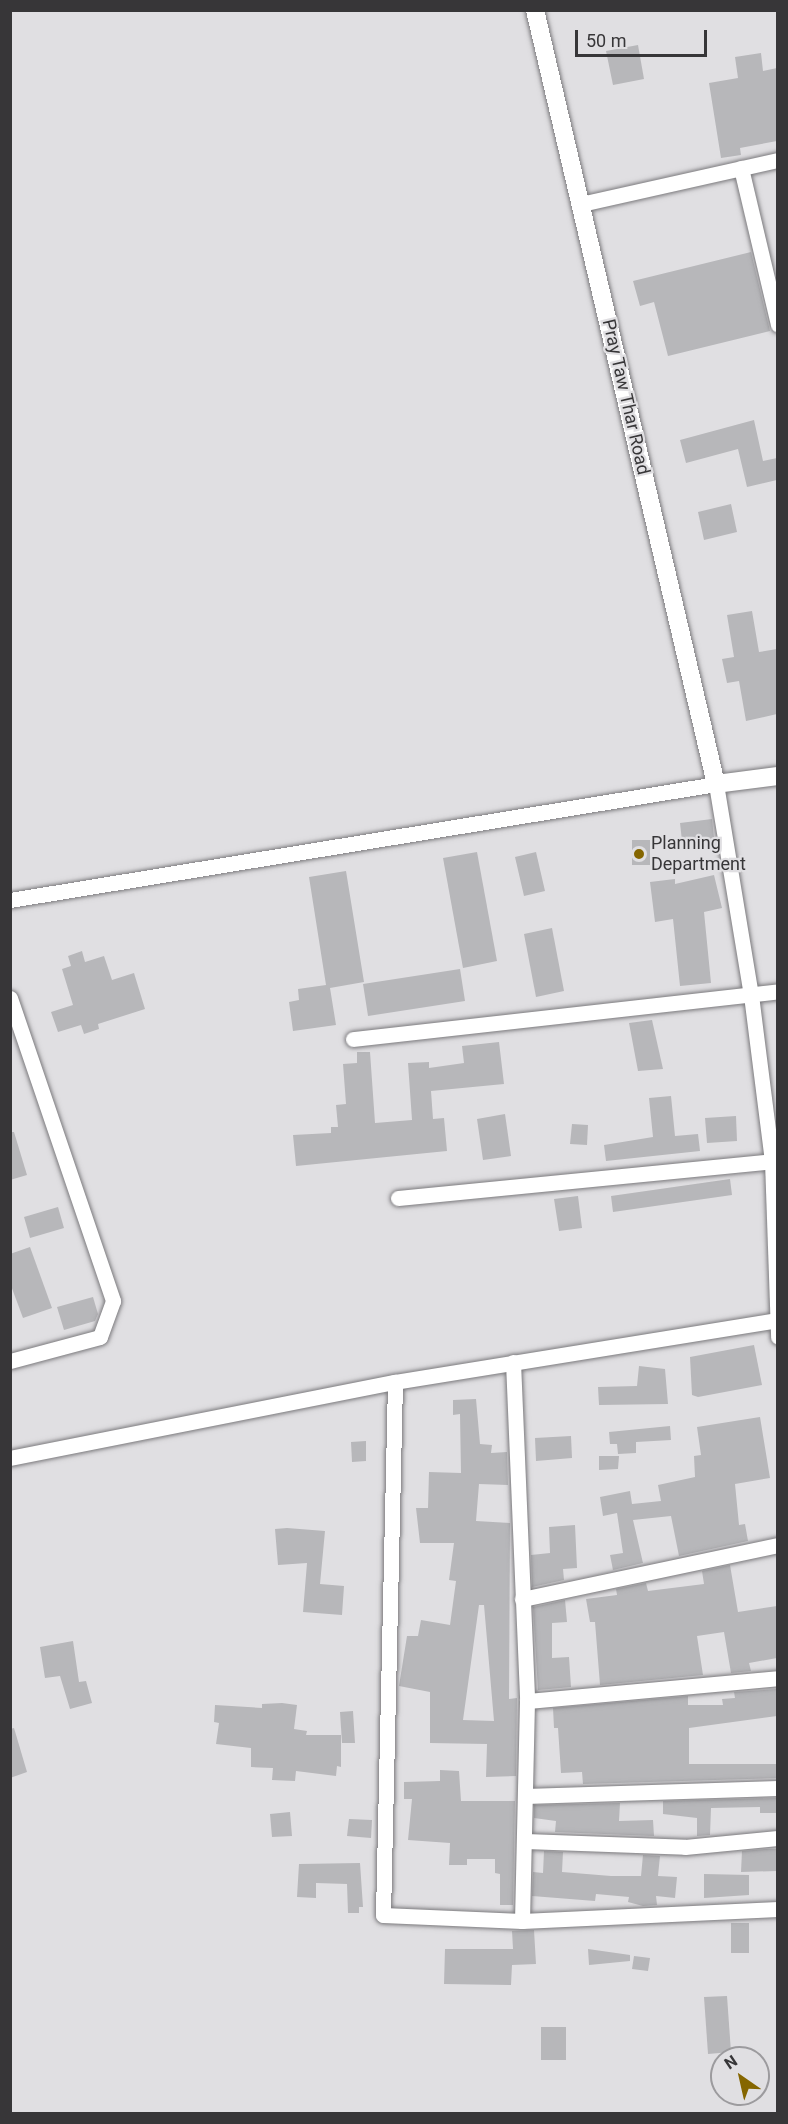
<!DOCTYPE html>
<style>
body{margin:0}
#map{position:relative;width:788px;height:2124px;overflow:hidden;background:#e0dfe2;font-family:Roboto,sans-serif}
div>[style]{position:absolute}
.building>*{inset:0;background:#b7b7ba}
.roads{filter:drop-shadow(0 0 2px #7b7a7d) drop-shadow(0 0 2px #7b7a7d)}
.minor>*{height:15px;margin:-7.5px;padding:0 7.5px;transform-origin:7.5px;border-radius:7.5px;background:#fff}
.tertiary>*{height:18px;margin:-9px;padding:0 9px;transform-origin:9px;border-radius:9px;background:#fff}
.dots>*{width:16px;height:16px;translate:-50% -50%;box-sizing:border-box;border:3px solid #e0dfe2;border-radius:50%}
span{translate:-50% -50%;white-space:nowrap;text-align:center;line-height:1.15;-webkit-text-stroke:4.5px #e0dfe2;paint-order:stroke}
.street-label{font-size:18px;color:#373638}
.poi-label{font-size:18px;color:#373638}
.left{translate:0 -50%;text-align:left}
.frame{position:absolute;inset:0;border:12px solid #373638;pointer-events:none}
.north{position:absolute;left:710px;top:2046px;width:60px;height:60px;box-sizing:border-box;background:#e0dfe2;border:2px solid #9c9b9e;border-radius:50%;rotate:326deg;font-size:16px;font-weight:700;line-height:24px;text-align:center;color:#373638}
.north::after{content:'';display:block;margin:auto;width:21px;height:27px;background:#856600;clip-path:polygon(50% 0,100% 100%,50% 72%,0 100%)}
.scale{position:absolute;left:575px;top:30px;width:132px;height:27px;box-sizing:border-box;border:3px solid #373638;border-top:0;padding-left:8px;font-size:18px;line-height:21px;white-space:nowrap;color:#373638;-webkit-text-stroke:4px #e0dfe2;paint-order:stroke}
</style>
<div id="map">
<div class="building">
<div style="clip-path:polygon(638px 45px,644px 79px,613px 85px,606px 51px)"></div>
<div style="clip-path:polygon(761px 53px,763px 71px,777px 68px,777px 141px,740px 148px,741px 155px,721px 158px,709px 83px,738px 78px,735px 57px)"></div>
<div style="clip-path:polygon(751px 252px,770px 331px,668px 356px,654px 302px,640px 306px,633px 281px)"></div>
<div style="clip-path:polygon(754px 420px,763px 461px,777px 458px,777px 480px,747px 487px,738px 449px,686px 463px,680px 440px)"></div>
<div style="clip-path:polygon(731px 504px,737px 532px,704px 540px,698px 512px)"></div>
<div style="clip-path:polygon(752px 611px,759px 652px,777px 649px,777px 714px,746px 721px,739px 681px,727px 683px,722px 659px,734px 657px,727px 615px)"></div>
<div style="clip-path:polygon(712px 819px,715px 847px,683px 850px,680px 823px)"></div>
<div style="clip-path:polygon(632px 840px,650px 840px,650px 865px,632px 865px)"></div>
<div style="clip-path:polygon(477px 852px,497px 961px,463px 968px,443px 858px)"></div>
<div style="clip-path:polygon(536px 852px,545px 891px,524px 896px,515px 857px)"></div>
<div style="clip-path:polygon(346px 871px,364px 982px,330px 988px,336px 1025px,293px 1031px,289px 1002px,299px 1000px,298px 989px,326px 985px,309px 877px)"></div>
<div style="clip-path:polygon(714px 875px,722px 908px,704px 912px,711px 983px,680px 986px,673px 919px,655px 922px,650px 882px,675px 879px,675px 884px)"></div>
<div style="clip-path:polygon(552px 928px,564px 991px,536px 997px,524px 934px)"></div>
<div style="clip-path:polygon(82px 951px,85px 962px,104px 956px,112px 980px,134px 973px,145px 1009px,98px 1024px,99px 1029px,84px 1034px,81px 1025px,58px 1032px,51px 1012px,73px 1005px,62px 969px,71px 966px,68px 956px)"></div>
<div style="clip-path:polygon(460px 969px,465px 1001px,368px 1016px,363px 984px)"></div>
<div style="clip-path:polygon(652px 1020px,663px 1069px,638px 1071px,629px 1023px)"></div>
<div style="clip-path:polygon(499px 1042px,504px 1084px,431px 1091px,433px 1119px,444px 1118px,447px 1151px,296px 1166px,293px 1135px,331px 1133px,331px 1127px,338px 1127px,336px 1105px,346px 1104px,343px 1064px,357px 1063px,357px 1052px,370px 1052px,375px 1123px,412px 1120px,408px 1063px,429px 1062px,429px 1068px,464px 1063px,462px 1046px)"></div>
<div style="clip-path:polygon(671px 1096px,675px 1136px,698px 1134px,700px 1151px,606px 1161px,604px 1145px,653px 1137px,649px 1098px)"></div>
<div style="clip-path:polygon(505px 1114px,511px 1156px,483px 1160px,477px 1119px)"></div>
<div style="clip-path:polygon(736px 1116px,737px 1141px,707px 1143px,705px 1118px)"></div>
<div style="clip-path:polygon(572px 1124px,588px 1125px,587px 1145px,570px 1144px)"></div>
<div style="clip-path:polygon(10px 1132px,14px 1132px,27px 1175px,10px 1180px)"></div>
<div style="clip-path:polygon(730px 1179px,732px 1195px,613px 1212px,611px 1196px)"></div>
<div style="clip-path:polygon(578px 1196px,582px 1228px,559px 1231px,554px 1199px)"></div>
<div style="clip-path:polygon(58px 1207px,64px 1228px,30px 1238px,24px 1217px)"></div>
<div style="clip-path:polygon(30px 1247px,52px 1308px,23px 1318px,10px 1283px,10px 1254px)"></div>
<div style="clip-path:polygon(93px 1297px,98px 1314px,95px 1321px,64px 1330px,57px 1307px)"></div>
<div style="clip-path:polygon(754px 1345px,762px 1385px,698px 1397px,692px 1395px,690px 1357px)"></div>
<div style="clip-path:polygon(639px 1366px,665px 1369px,668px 1404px,599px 1405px,598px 1387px,637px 1386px)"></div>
<div style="clip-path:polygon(evenodd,476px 1399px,480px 1444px,492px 1445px,491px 1453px,507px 1452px,508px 1485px,479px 1484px,476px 1521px,510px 1523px,509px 1699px,517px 1698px,516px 1776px,486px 1777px,487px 1744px,430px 1743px,430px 1692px,399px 1686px,407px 1636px,418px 1636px,421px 1620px,450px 1625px,456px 1581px,449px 1580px,454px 1543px,420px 1543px,416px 1508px,428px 1508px,429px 1472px,461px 1473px,460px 1414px,453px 1415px,453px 1400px,476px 1399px,479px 1605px,484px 1605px,494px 1721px,463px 1720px,479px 1605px)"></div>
<div style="clip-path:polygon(760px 1417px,770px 1478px,735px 1484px,739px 1525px,745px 1524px,748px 1541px,679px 1556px,671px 1516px,633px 1520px,643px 1563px,613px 1570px,610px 1555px,623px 1553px,617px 1513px,603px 1516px,600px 1497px,630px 1491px,632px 1504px,661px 1501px,658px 1485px,695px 1477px,694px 1456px,701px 1455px,697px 1427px)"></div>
<div style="clip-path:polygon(670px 1426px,671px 1440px,636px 1442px,636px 1453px,618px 1454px,617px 1444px,610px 1444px,609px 1432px)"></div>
<div style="clip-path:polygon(571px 1436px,572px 1458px,536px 1461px,535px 1438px)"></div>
<div style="clip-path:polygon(366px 1441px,366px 1461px,352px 1462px,351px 1442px)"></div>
<div style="clip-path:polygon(599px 1456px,619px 1456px,618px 1469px,599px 1470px)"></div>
<div style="clip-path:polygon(575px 1525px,577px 1568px,563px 1569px,564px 1580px,532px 1587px,531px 1555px,550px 1553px,549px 1527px)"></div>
<div style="clip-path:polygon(287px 1528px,325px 1531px,320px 1584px,344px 1586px,342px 1615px,303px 1612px,307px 1563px,278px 1565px,275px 1529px)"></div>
<div style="clip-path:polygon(730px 1565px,738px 1612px,777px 1606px,777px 1658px,749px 1663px,751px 1671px,731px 1673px,724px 1632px,697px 1636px,703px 1675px,600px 1685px,595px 1622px,590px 1622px,586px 1599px,617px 1595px,616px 1589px,646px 1583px,648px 1591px,704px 1584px,702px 1571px)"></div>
<div style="clip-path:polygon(565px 1600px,567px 1622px,552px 1623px,552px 1658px,569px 1657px,571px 1687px,538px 1690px,533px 1607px)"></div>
<div style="clip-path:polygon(73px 1641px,79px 1682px,86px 1681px,92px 1703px,70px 1709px,60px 1676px,45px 1678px,40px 1647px)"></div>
<div style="clip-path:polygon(777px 1689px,777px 1716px,689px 1728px,689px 1764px,777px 1764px,777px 1778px,583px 1784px,582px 1772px,561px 1773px,558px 1728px,554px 1728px,553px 1708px,688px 1696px,688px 1705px,723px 1705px,722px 1699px,735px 1698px,734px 1692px)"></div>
<div style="clip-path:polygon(282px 1703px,297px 1705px,294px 1729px,307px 1731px,306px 1735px,341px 1735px,341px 1767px,337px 1766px,336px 1776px,296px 1771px,295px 1781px,272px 1780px,273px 1768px,251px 1767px,251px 1748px,216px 1744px,219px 1723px,214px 1722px,215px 1705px,262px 1708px,262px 1704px)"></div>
<div style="clip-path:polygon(353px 1711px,355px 1743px,342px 1743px,340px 1712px)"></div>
<div style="clip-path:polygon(14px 1728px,27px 1772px,10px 1778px,10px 1729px)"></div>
<div style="clip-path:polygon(440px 1770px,459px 1771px,461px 1801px,515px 1801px,513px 1905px,500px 1905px,500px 1874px,495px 1873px,495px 1859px,467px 1859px,467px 1865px,449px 1865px,450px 1843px,408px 1840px,412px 1799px,404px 1799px,404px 1782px,440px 1781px)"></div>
<div style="clip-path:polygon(777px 1798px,777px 1813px,760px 1813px,760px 1807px,711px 1808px,710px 1835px,697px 1836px,697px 1818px,663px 1814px,663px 1801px)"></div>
<div style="clip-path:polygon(620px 1803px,619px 1821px,653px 1820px,654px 1836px,555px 1832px,556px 1821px,534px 1818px,534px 1805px)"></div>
<div style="clip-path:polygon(290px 1812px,292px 1836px,272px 1837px,270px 1814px)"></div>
<div style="clip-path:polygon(349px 1819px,372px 1820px,371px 1838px,347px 1836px)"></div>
<div style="clip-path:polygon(766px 1849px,777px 1849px,777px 1871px,741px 1872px,742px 1851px)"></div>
<div style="clip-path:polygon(544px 1851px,563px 1852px,562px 1872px,611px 1876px,641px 1876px,643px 1855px,660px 1856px,658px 1876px,677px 1877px,675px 1898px,656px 1896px,657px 1905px,643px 1906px,628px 1902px,629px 1897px,596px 1894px,595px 1901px,532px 1896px,533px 1872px,543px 1873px)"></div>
<div style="clip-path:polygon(360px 1863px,363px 1907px,359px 1907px,359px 1913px,348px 1913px,347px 1884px,316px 1883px,316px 1898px,297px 1897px,299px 1864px)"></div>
<div style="clip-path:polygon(704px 1874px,749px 1875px,749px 1895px,704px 1898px)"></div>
<div style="clip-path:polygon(731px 1923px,749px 1923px,749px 1953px,731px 1953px)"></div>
<div style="clip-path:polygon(534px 1930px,536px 1964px,512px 1965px,511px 1985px,444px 1984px,445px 1949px,513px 1949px,512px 1931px)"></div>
<div style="clip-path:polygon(588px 1949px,630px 1955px,630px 1961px,589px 1965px)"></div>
<div style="clip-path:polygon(634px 1956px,650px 1958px,648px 1971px,632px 1969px)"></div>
<div style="clip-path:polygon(727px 1996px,731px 2052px,708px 2054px,704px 1997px)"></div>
<div style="clip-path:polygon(541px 2027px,566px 2027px,566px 2060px,541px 2060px)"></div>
</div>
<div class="roads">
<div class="minor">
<div style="left:741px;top:168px;width:161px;rotate:76.7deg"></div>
<div style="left:581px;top:204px;width:202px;rotate:-12.6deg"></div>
<div style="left:10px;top:900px;width:715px;rotate:-9.33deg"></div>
<div style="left:716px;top:784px;width:214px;rotate:80.6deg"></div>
<div style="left:751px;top:995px;width:167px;rotate:82.8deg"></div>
<div style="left:772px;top:1161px;width:176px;rotate:88deg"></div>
<div style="left:10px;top:998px;width:320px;rotate:71.2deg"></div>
<div style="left:113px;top:1301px;width:38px;rotate:110deg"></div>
<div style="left:100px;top:1337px;width:93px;rotate:165.1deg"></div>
<div style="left:353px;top:1039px;width:428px;rotate:-6.4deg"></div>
<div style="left:398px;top:1198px;width:376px;rotate:-5.6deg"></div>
<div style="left:513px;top:1362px;width:339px;rotate:87.6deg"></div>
<div style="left:527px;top:1701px;width:220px;rotate:91.3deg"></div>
<div style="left:395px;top:1382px;width:533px;rotate:91.29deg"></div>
<div style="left:383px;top:1915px;width:139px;rotate:2.5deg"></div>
<div style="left:522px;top:1921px;width:256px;rotate:-2.7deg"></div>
<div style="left:10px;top:1458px;width:392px;rotate:-11.2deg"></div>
<div style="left:395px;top:1382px;width:388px;rotate:-9.2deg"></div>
<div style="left:522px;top:1599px;width:262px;rotate:-11.9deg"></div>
<div style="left:527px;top:1701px;width:252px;rotate:-5.2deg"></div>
<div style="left:525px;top:1796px;width:253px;rotate:-1.8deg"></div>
<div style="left:525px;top:1841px;width:160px;rotate:2.1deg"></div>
<div style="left:685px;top:1847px;width:93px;rotate:-5.5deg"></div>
</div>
<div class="tertiary">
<div style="left:535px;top:10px;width:795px;rotate:76.84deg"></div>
<div style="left:716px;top:784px;width:63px;rotate:-7.4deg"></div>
</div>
</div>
<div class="dots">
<div style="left:639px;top:854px;background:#856600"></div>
</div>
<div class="street-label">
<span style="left:626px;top:397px;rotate:77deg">Pray Taw Thar Road</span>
</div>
<div class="poi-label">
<span class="left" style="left:651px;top:854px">Planning<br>Department</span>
</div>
<div class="frame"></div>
<div class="north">N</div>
<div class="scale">50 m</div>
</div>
